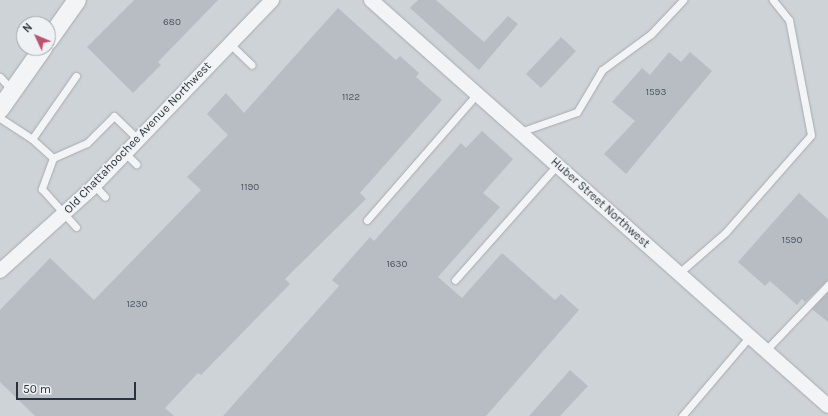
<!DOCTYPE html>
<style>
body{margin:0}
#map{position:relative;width:828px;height:416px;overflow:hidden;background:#e0e3e7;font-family:Karla,sans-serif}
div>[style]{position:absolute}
.built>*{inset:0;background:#ced3d8}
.building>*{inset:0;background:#b7bdc3}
.roads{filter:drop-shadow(0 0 1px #a6abb0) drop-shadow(0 0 1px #a6abb0)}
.service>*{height:7px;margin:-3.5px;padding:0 3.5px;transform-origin:3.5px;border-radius:3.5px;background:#f2f4f6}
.minor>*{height:14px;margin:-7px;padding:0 7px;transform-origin:7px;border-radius:7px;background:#f2f4f6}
.tertiary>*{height:18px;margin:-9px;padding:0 9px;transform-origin:9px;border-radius:9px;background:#f2f4f6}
span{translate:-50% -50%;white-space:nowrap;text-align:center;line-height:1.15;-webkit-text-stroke:3px #eff2f5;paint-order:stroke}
.number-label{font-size:10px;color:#4d565e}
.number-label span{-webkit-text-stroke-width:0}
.street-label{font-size:12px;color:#2a333c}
.north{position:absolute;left:16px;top:16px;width:40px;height:40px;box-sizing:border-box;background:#eff2f5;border:1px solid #a0a6ab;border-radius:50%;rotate:314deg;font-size:11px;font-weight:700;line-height:16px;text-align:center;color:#2a333c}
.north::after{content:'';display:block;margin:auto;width:14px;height:18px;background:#be536f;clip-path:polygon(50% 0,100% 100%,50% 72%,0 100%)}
.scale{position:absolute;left:16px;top:382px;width:120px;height:18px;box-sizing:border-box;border:2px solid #2a333c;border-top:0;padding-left:5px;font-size:12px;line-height:14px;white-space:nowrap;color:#2a333c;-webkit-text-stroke:3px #eff2f5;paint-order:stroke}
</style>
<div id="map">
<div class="built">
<div style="clip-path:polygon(evenodd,0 0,828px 0,828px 416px,0 416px,0 0,24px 24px,48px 24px,48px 48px,24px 48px,24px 24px)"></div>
</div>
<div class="building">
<div style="clip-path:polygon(134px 0,218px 0,158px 62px,161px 65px,133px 93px,87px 47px)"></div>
<div style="clip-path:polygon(418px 0,436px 0,484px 42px,508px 16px,518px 24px,479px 70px,410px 8px)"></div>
<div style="clip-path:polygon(338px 8px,396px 60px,400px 56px,419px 73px,416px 77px,442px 100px,360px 193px,366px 199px,285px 279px,290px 284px,201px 375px,198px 373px,165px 408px,174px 416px,35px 416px,0 382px,0 310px,50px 258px,94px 300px,201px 190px,187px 177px,228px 135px,207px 114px,226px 93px,244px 113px)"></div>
<div style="clip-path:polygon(561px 37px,576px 51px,541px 88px,526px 74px)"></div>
<div style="clip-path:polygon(669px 52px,681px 62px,690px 52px,712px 71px,626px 174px,604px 154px,635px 121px,612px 102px,642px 68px,650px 75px)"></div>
<div style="clip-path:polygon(482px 131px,513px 159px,483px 193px,500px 207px,438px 277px,462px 298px,502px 253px,555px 300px,561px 294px,579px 310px,486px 416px,223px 416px,339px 286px,332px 280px,370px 237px,374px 241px,461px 143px,466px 148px)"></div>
<div style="clip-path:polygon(799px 193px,828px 219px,828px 280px,805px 302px,802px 299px,797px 305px,770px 281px,765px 286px,738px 262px)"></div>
<div style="clip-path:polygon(828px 292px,828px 322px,812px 309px)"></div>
<div style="clip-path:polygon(570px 370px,588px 386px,560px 416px,529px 416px)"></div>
</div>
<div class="roads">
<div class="service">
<div style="left:230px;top:44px;width:30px;rotate:44deg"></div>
<div style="left:0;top:77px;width:18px;rotate:47deg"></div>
<div style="left:0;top:118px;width:38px;rotate:33deg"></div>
<div style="left:32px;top:139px;width:28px;rotate:42deg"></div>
<div style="left:53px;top:158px;width:33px;rotate:110deg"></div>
<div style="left:42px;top:189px;width:51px;rotate:48.2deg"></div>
<div style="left:520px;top:132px;width:60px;rotate:-19.3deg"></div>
<div style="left:577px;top:112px;width:49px;rotate:-59.2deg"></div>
<div style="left:602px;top:70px;width:61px;rotate:-36.3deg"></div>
<div style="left:651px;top:34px;width:47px;rotate:-46.7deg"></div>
<div style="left:32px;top:139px;width:77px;rotate:-55.1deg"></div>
<div style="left:125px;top:153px;width:16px;rotate:45deg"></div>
<div style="left:53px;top:158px;width:37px;rotate:-24deg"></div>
<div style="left:87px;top:143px;width:38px;rotate:-45deg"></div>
<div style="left:114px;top:116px;width:33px;rotate:44deg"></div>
<div style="left:94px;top:185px;width:16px;rotate:47deg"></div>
<div style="left:367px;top:220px;width:167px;rotate:-48.9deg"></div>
<div style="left:679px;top:273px;width:61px;rotate:-41deg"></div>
<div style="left:725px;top:233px;width:130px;rotate:-48.7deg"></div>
<div style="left:811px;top:135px;width:117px;rotate:-100.8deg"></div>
<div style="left:789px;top:20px;width:26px;rotate:-129deg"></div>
<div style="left:455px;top:280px;width:154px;rotate:-48.4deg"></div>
<div style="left:766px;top:350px;width:90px;rotate:-46.4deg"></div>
<div style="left:682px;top:416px;width:105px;rotate:-49.6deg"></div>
</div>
<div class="minor">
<div style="left:371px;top:0;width:611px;rotate:41.62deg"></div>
<div style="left:0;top:271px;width:122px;rotate:-42deg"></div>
<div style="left:91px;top:189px;width:262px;rotate:-46.2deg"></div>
</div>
<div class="tertiary">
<div style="left:48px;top:41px;width:50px;rotate:-54.7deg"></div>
<div style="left:0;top:109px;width:75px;rotate:-54.8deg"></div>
</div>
</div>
<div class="number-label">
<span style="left:172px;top:23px">680</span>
<span style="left:656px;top:93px">1593</span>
<span style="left:351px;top:98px">1122</span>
<span style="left:250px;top:188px">1190</span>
<span style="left:792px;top:241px">1590</span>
<span style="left:397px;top:265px">1630</span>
<span style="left:137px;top:305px">1230</span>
</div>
<div class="street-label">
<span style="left:138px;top:138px;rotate:-46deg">Old Chattahoochee Avenue Northwest</span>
<span style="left:600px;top:203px;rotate:42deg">Huber Street Northwest</span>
</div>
<div class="north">N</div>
<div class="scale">50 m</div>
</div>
